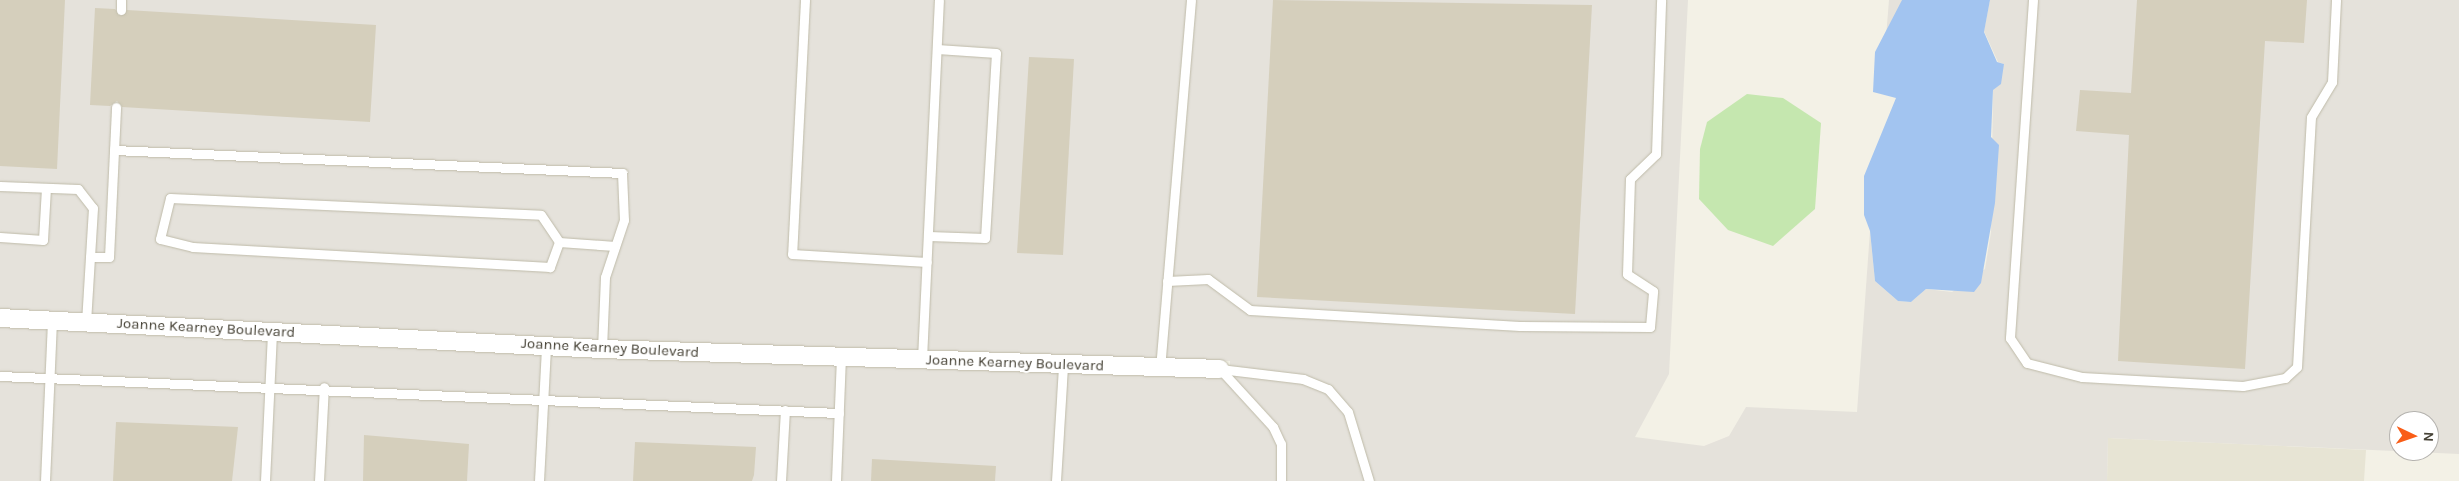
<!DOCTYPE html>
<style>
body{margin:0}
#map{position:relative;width:2459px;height:481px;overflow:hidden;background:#f3f1e6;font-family:Karla,sans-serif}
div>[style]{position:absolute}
.residential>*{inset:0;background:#e7e4d4}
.industrial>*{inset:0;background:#e5e2db}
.green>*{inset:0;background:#c5e7af}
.water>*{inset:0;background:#a2c4f0}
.building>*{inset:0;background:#d5cfbc}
.roads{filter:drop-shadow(0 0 1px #bfbba9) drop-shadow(0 0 1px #bfbba9)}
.lane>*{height:9px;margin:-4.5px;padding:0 4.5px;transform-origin:4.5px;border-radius:4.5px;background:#fff}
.street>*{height:18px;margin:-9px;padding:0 9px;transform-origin:9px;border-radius:9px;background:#fff}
span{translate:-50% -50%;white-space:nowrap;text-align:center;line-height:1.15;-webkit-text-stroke:4.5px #fff;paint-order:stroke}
.street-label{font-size:15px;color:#464236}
.north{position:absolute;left:2389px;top:411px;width:50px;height:50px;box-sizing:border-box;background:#fff;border:1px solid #b5b3af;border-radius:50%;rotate:93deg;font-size:14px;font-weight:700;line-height:20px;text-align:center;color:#464236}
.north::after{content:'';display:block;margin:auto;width:18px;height:22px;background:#f95d17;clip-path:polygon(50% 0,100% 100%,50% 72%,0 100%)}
</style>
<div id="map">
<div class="residential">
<div style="clip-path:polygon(2108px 438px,2366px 450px,2364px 481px,2107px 481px)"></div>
</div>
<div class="industrial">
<div style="clip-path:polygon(evenodd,0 0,1688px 0,1669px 374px,1635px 437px,1704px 446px,1729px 436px,1746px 407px,1857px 412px,1870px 231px,1875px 281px,1898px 301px,1911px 302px,1926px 289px,1952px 292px,1985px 269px,1991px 232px,1993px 89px,2004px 64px,1998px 62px,1984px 31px,1990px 0,2459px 0,2459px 454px,2108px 438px,2107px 481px,0 481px,0 327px,602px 358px,1230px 378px,1230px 361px,603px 340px,0 309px,0 0,2399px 421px,2429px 421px,2429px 451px,2399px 451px,2399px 421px)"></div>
<div style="clip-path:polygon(1889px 0,1902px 0,1901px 5px,1886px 37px)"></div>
</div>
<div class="green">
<div style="clip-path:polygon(1747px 94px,1783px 98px,1821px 123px,1815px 209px,1773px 246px,1728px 230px,1699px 199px,1700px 149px,1707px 122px)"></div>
</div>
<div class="water">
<div style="clip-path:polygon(1902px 0,1990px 0,1984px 32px,1997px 62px,2004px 64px,2001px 84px,1993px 90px,1991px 137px,1999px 145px,1995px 203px,1981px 283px,1974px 292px,1926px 289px,1911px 302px,1898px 301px,1875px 281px,1870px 231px,1864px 215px,1864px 176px,1896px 98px,1873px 92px,1875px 52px)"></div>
</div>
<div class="building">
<div style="clip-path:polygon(0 0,65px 0,57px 169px,0 166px)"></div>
<div style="clip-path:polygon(1273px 0,1592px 5px,1575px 314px,1257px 297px)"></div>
<div style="clip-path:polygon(2137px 0,2307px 0,2304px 43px,2265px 41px,2245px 369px,2118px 361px,2129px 135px,2076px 131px,2080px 90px,2131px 93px)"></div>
<div style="clip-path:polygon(95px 8px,115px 9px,121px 16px,127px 10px,376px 25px,370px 122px,122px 107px,117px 101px,110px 106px,90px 105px)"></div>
<div style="clip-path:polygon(1029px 57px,1074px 59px,1063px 255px,1017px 253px)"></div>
<div style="clip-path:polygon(116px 422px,238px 427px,232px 481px,113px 481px)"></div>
<div style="clip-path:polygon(364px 435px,469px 444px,467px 481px,363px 481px)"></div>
<div style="clip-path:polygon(635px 442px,756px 447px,754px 475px,752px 481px,633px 481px)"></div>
<div style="clip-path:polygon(872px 459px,996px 466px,995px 481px,871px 481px)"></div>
</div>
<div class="roads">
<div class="lane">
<div style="left:805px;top:0;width:254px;rotate:92.9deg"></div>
<div style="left:792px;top:254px;width:135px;rotate:3.4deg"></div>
<div style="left:2033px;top:0;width:339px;rotate:93.9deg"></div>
<div style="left:2010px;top:338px;width:30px;rotate:56deg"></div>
<div style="left:2027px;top:363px;width:57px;rotate:14.3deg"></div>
<div style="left:2082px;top:377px;width:161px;rotate:3.2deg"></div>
<div style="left:2243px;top:386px;width:43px;rotate:-10.8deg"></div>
<div style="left:2285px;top:378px;width:16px;rotate:-43deg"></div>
<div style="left:2297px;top:367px;width:250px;rotate:-86.8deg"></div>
<div style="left:2311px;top:117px;width:41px;rotate:-59deg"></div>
<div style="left:2332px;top:82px;width:82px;rotate:-87.2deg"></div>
<div style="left:121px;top:10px;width:10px;rotate:-90deg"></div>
<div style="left:114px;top:150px;width:509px;rotate:2.59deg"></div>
<div style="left:622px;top:173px;width:47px;rotate:87.6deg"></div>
<div style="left:624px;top:220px;width:60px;rotate:108.4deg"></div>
<div style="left:605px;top:277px;width:72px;rotate:92.4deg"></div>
<div style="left:0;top:186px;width:78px;rotate:2.2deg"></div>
<div style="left:78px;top:189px;width:24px;rotate:52deg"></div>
<div style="left:93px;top:208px;width:114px;rotate:93.5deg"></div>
<div style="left:929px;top:236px;width:56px;rotate:2deg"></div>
<div style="left:985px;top:238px;width:185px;rotate:-86.6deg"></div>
<div style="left:996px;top:53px;width:59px;rotate:-176.1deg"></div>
<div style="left:0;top:237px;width:43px;rotate:4deg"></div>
<div style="left:43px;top:240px;width:52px;rotate:-86.7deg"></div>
<div style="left:559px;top:242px;width:27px;rotate:110deg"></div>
<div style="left:550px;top:267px;width:358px;rotate:-176.8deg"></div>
<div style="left:193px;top:247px;width:34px;rotate:-166deg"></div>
<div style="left:160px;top:239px;width:42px;rotate:-76.3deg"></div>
<div style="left:170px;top:198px;width:371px;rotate:2.6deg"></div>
<div style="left:541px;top:215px;width:32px;rotate:56deg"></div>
<div style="left:559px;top:242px;width:56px;rotate:4.1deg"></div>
<div style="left:90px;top:257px;width:19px"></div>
<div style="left:109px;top:257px;width:150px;rotate:-87.3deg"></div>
<div style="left:1167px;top:281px;width:41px;rotate:-2.8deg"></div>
<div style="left:1208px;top:279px;width:52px;rotate:36.4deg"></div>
<div style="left:1250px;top:310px;width:270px;rotate:3.4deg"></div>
<div style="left:1520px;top:326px;width:130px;rotate:0.4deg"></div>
<div style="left:1650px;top:327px;width:36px;rotate:-85deg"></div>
<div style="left:1653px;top:291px;width:31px;rotate:-147deg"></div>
<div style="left:1627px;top:274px;width:95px;rotate:-88.2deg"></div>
<div style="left:1630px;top:179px;width:36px;rotate:-44deg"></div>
<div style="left:1656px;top:154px;width:154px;rotate:-88.1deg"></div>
<div style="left:922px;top:359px;width:359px;rotate:-87.3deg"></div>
<div style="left:1160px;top:369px;width:370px;rotate:-85.2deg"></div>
<div style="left:1220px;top:369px;width:84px;rotate:6.9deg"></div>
<div style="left:1303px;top:379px;width:27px;rotate:22deg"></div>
<div style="left:1328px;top:389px;width:30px;rotate:49deg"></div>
<div style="left:1348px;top:412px;width:72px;rotate:73.1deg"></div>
<div style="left:1220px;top:369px;width:79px;rotate:47.6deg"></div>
<div style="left:1273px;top:427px;width:19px;rotate:65deg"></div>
<div style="left:1281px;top:444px;width:37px;rotate:90deg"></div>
<div style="left:0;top:376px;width:840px;rotate:2.53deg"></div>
<div style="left:45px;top:481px;width:160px;rotate:-87.5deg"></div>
<div style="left:265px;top:481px;width:150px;rotate:-87.3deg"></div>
<div style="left:319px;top:481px;width:94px;rotate:-87deg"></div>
<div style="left:539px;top:481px;width:135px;rotate:-87deg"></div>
<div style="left:781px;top:481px;width:71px;rotate:-86.8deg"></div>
<div style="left:836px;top:481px;width:125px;rotate:-87.7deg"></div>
<div style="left:1056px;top:481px;width:115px;rotate:-86.5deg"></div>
</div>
<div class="street">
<div style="left:0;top:318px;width:603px;rotate:2.95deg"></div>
<div style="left:602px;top:349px;width:618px;rotate:1.85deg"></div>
</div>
</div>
<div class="street-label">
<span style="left:206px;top:328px;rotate:3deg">Joanne Kearney Boulevard</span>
<span style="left:610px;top:348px;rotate:3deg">Joanne Kearney Boulevard</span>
<span style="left:1015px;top:363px;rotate:2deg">Joanne Kearney Boulevard</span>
</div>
<div class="north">N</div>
</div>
